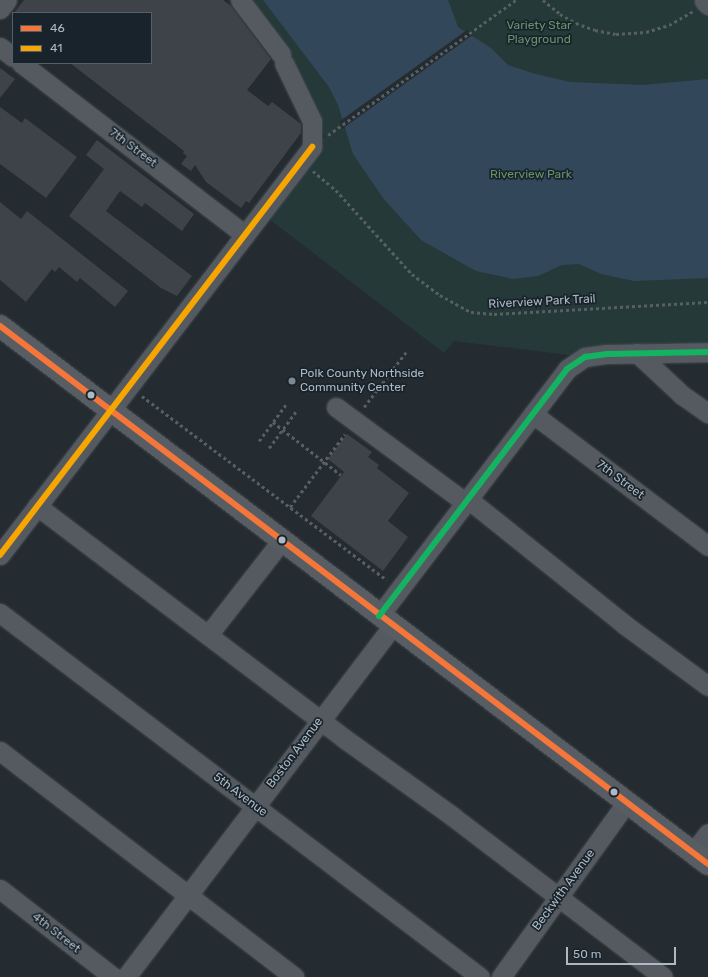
<!DOCTYPE html>
<style>
body{margin:0}
#map{position:relative;width:708px;height:977px;overflow:hidden;background:#252c31;font-family:Rubik,sans-serif}
div>[style]{position:absolute}
.green>*{inset:0;background:#243938}
.water>*{inset:0;background:#32485a}
.pier>*{inset:0;background:#252c31}
.building>*{inset:0;background:#3d4348}
.path>*{height:2.5px;margin-top:-1.25px;transform-origin:0;background:repeating-linear-gradient(90deg,#585f63 0 3px,transparent 0 6px)}
.roads{filter:drop-shadow(0 0 1px #42484c) drop-shadow(0 0 1px #42484c)}
.minor>*{height:19px;margin:-9.5px;padding:0 9.5px;transform-origin:9.5px;border-radius:9.5px;background:#545a60}
.major>*{height:22px;margin:-11px;padding:0 11px;transform-origin:11px;border-radius:11px;background:#575d62}
.bus-1>*{height:6px;margin:-3px;padding:0 3px;transform-origin:3px;border-radius:3px;background:#f5763a}
.bus-2>*{height:6px;margin:-3px;padding:0 3px;transform-origin:3px;border-radius:3px;background:#f7a600}
.bus-3>*{height:6px;margin:-3px;padding:0 3px;transform-origin:3px;border-radius:3px;background:#13b361}
.dots>*{width:11px;height:11px;translate:-50% -50%;box-sizing:border-box;border:2px solid #19232b;border-radius:50%}
span{translate:-50% -50%;white-space:nowrap;text-align:center;line-height:1.15;-webkit-text-stroke:3.5px #19232b;paint-order:stroke}
.park-label{font-size:12px;color:#659469}
.street-label{font-size:12px;color:#adb9c4}
.poi-label{font-size:12px;color:#adb9c4}
.left{translate:0 -50%;text-align:left}
.legend{position:absolute;left:12px;top:12px;width:140px;height:52px;box-sizing:border-box;background:#19232b;border:1px solid #545f68;margin:0;padding:5px 7px;list-style:none;font-size:12px;color:#adb9c4}
.legend li{display:flex;align-items:center;gap:8px;height:20px}
.legend b{width:20px;border:1px solid #545f68}
.scale{position:absolute;left:566px;top:947px;width:110px;height:18px;box-sizing:border-box;border:2px solid #adb9c4;border-top:0;padding-left:5px;font-size:12px;line-height:14px;white-space:nowrap;color:#adb9c4;-webkit-text-stroke:3px #19232b;paint-order:stroke}
</style>
<div id="map">
<div class="green">
<div style="clip-path:polygon(247px 0,708px 0,708px 352px,585px 357px,454px 341px,444px 353px,269px 219px,319px 153px,312px 147px,325px 137px,294px 70px)"></div>
</div>
<div class="water">
<div style="clip-path:polygon(263px 0,448px 0,458px 27px,491px 48px,508px 65px,532px 73px,570px 82px,643px 85px,708px 79px,708px 278px,634px 281px,601px 274px,579px 264px,562px 265px,538px 276px,513px 279px,476px 271px,421px 240px,383px 198px,353px 154px,338px 105px,329px 87px)"></div>
</div>
<div class="pier">
<div style="clip-path:polygon(467px 30px,474px 34px,342px 129px,340px 121px)"></div>
</div>
<div class="building">
<div style="clip-path:polygon(24px 0,223px 0,231px 6px,271px 59px,247px 90px,268px 106px,272px 102px,301px 124px,301px 133px,249px 203px,246px 201px,241px 208px,206px 182px,195px 165px,191px 171px,181px 164px,187px 156px,183px 153px,184px 151px,70px 63px,151px 63px,151px 13px,14px 13px)"></div>
<div style="clip-path:polygon(0 68px,15px 79px,0 98px)"></div>
<div style="clip-path:polygon(0 107px,22px 123px,25px 118px,77px 157px,46px 198px,0 164px)"></div>
<div style="clip-path:polygon(97px 140px,194px 214px,182px 231px,145px 203px,142px 207px,120px 191px,106px 211px,192px 276px,177px 296px,161px 288px,69px 216px,104px 169px,86px 155px)"></div>
<div style="clip-path:polygon(0 202px,21px 219px,27px 211px,128px 291px,115px 307px,80px 278px,77px 282px,59px 267px,55px 272px,52px 269px,26px 302px,0 280px)"></div>
<div style="clip-path:polygon(347px 434px,372px 452px,368px 457px,379px 465px,377px 468px,409px 493px,388px 521px,408px 537px,383px 571px,311px 516px,344px 472px,328px 459px)"></div>
</div>
<div class="path">
<div style="left:543px;top:0;width:22px;rotate:39deg"></div>
<div style="left:560px;top:14px;width:18px;rotate:29deg"></div>
<div style="left:576px;top:23px;width:20px;rotate:20deg"></div>
<div style="left:595px;top:30px;width:21px;rotate:11deg"></div>
<div style="left:616px;top:34px;width:30px;rotate:-4deg"></div>
<div style="left:646px;top:32px;width:24px;rotate:-17deg"></div>
<div style="left:669px;top:25px;width:28px;rotate:-30deg"></div>
<div style="left:328px;top:135px;width:231px;rotate:-35.7deg"></div>
<div style="left:313px;top:171px;width:30px;rotate:40deg"></div>
<div style="left:336px;top:190px;width:113px;rotate:47.9deg"></div>
<div style="left:412px;top:274px;width:35px;rotate:37deg"></div>
<div style="left:440px;top:295px;width:35px;rotate:29deg"></div>
<div style="left:471px;top:312px;width:23px;rotate:5deg"></div>
<div style="left:494px;top:314px;width:214px;rotate:-3.2deg"></div>
<div style="left:142px;top:396px;width:306px;rotate:36.9deg"></div>
<div style="left:364px;top:407px;width:69px;rotate:-52.6deg"></div>
<div style="left:273px;top:422px;width:86px;rotate:37.9deg"></div>
<div style="left:259px;top:441px;width:47px;rotate:-53.6deg"></div>
<div style="left:269px;top:448px;width:47px;rotate:-53.6deg"></div>
<div style="left:290px;top:507px;width:91px;rotate:-53deg"></div>
</div>
<div class="roads">
<div class="minor">
<div style="left:240px;top:0;width:68px;rotate:52.8deg"></div>
<div style="left:704px;top:1px;width:6px;rotate:45deg"></div>
<div style="left:0;top:9px;width:11px;rotate:-52deg"></div>
<div style="left:0;top:47px;width:16px;rotate:38deg"></div>
<div style="left:21px;top:63px;width:282px;rotate:37.5deg"></div>
<div style="left:637px;top:353px;width:62px;rotate:43deg"></div>
<div style="left:682px;top:395px;width:32px;rotate:35deg"></div>
<div style="left:336px;top:407px;width:160px;rotate:36.4deg"></div>
<div style="left:533px;top:414px;width:219px;rotate:37deg"></div>
<div style="left:468px;top:499px;width:201px;rotate:38.7deg"></div>
<div style="left:625px;top:625px;width:103px;rotate:36.3deg"></div>
<div style="left:37px;top:506px;width:386px;rotate:37.1deg"></div>
<div style="left:345px;top:739px;width:132px;rotate:35.7deg"></div>
<div style="left:452px;top:816px;width:265px;rotate:37.3deg"></div>
<div style="left:0;top:555px;width:514px;rotate:-52.59deg"></div>
<div style="left:312px;top:147px;width:26px;rotate:-90deg"></div>
<div style="left:312px;top:121px;width:64px;rotate:-115.8deg"></div>
<div style="left:0;top:613px;width:602px;rotate:37.17deg"></div>
<div style="left:379px;top:616px;width:310px;rotate:-52.7deg"></div>
<div style="left:567px;top:369px;width:22px;rotate:-34deg"></div>
<div style="left:585px;top:357px;width:22px;rotate:-8deg"></div>
<div style="left:607px;top:354px;width:101px;rotate:-1.1deg"></div>
<div style="left:208px;top:635px;width:120px;rotate:-52.1deg"></div>
<div style="left:0;top:751px;width:371px;rotate:37.5deg"></div>
<div style="left:693px;top:853px;width:25px;rotate:-53deg"></div>
<div style="left:0;top:889px;width:143px;rotate:37.9deg"></div>
<div style="left:126px;top:977px;width:440px;rotate:-52.8deg"></div>
<div style="left:501px;top:977px;width:214px;rotate:-54.3deg"></div>
</div>
<div class="major">
<div style="left:0;top:326px;width:889px;rotate:37.23deg"></div>
</div>
</div>
<div class="bus-1">
<div style="left:0;top:326px;width:889px;rotate:37.23deg"></div>
</div>
<div class="bus-2">
<div style="left:0;top:555px;width:514px;rotate:-52.59deg"></div>
</div>
<div class="bus-3">
<div style="left:379px;top:616px;width:310px;rotate:-52.7deg"></div>
<div style="left:567px;top:369px;width:22px;rotate:-34deg"></div>
<div style="left:585px;top:357px;width:22px;rotate:-8deg"></div>
<div style="left:607px;top:354px;width:101px;rotate:-1.1deg"></div>
</div>
<div class="dots">
<div style="left:292px;top:381px;background:#7d8891"></div>
<div style="left:91px;top:395px;background:#adb9c4"></div>
<div style="left:282px;top:540px;background:#adb9c4"></div>
<div style="left:614px;top:792px;background:#adb9c4"></div>
</div>
<div class="park-label">
<span style="left:539px;top:33px">Variety Star<br>Playground</span>
<span style="left:531px;top:175px">Riverview Park</span>
</div>
<div class="street-label">
<span style="left:133px;top:148px;rotate:37deg">7th Street</span>
<span style="left:542px;top:302px;rotate:-3deg">Riverview Park Trail</span>
<span style="left:620px;top:480px;rotate:37deg">7th Street</span>
<span style="left:295px;top:753px;rotate:-53deg">Boston Avenue</span>
<span style="left:240px;top:795px;rotate:37deg">5th Avenue</span>
<span style="left:564px;top:890px;rotate:-54deg">Beckwith Avenue</span>
<span style="left:56px;top:933px;rotate:38deg">4th Street</span>
</div>
<div class="poi-label">
<span class="left" style="left:300px;top:381px">Polk County Northside<br>Community Center</span>
</div>
<ul class="legend">
<li><b style="height:5px;background:#f5763a"></b>46</li>
<li><b style="height:5px;background:#f7a600"></b>41</li>
</ul>
<div class="scale">50 m</div>
</div>
